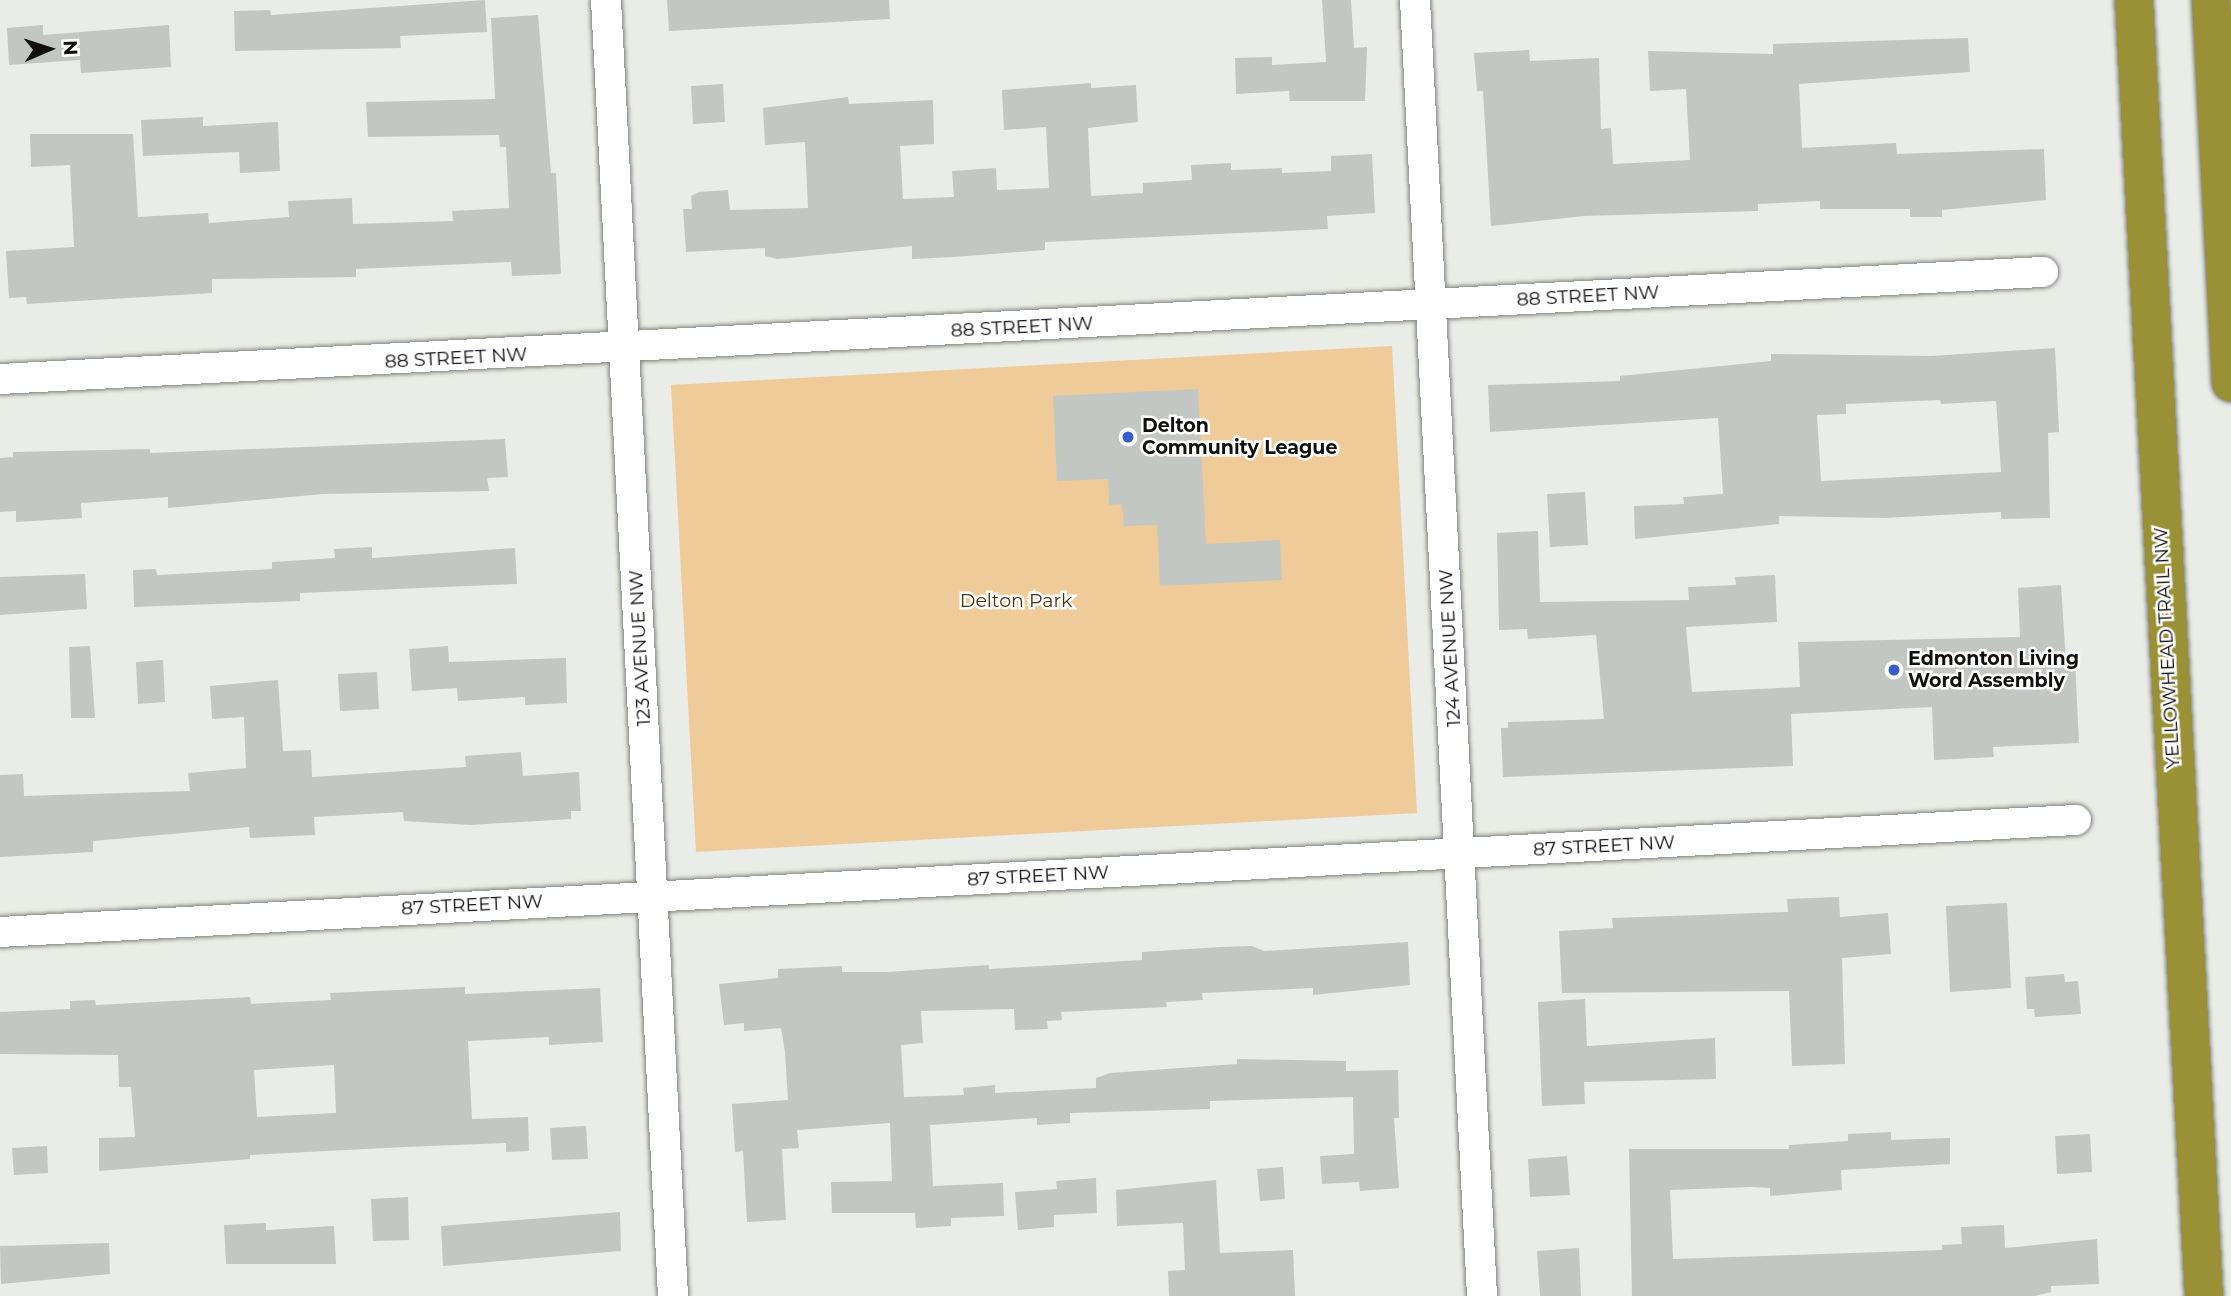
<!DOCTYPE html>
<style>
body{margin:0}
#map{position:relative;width:2231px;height:1296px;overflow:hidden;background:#eaece7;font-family:Montserrat,sans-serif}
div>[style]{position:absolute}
.green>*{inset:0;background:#eecb98}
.building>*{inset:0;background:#c2c7c4}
.roads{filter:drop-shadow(0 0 2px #80837e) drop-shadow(0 0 2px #80837e)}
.street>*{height:30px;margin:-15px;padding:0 15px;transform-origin:15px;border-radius:15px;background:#fff}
.highway>*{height:38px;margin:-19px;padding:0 19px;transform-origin:19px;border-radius:19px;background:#9a9035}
.dots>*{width:19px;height:19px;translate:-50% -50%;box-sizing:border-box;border:4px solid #fff;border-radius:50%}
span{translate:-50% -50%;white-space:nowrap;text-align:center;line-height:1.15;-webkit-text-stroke:5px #fff;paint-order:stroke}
.street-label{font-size:19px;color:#10110f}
.poi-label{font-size:19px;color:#10110f;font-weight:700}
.left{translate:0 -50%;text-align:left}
.park-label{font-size:19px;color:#4d350c}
.north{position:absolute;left:14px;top:14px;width:70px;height:70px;-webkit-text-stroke:5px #fff;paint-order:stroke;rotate:87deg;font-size:19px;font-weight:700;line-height:28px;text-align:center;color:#10110f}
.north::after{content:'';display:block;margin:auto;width:24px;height:32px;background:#10110f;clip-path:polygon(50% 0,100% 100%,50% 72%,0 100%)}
</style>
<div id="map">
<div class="green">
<div style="clip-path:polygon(1392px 346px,1417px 813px,696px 852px,671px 385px)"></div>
</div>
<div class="building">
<div style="clip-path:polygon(485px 0,487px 32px,400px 36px,401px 48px,235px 51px,234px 11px,270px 10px,271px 15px)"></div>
<div style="clip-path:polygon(667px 0,889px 0,890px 19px,669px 31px)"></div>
<div style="clip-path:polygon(1322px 0,1351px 0,1354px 48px,1367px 47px,1365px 101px,1290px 101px,1289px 91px,1236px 94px,1235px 58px,1272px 57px,1272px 65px,1326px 62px)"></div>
<div style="clip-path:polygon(538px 15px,551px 173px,556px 173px,561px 274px,512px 276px,511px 262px,356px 269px,356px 277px,212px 279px,212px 293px,27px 304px,26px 297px,9px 298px,6px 251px,74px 247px,70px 165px,31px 167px,30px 134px,133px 134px,138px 217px,208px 213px,209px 223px,289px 217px,288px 201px,352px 198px,353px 224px,453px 221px,452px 211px,509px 208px,506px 147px,500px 147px,499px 135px,368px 137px,366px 102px,495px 99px,491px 18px)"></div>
<div style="clip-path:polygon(43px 25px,43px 35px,169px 25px,171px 67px,81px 73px,80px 60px,9px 65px,7px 28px)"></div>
<div style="clip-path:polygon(1968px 38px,1970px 72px,1799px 84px,1802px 148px,1896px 143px,1897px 154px,2044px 149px,2046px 200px,1942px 210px,1942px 217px,1910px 217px,1910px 209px,1820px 209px,1820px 201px,1758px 204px,1758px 211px,1584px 216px,1491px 226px,1483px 91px,1477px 91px,1474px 53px,1529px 50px,1530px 61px,1599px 58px,1601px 129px,1611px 128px,1613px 164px,1690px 160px,1686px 89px,1650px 91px,1648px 51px,1773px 54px,1773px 44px)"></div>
<div style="clip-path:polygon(1091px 83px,1091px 88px,1136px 85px,1138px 122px,1088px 128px,1091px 196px,1143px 193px,1143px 183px,1192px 180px,1191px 165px,1231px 163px,1231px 170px,1282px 168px,1282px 173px,1331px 171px,1331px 156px,1372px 154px,1375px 213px,1327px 216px,1328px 229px,1045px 242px,1045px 250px,953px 257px,912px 259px,912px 246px,777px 259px,765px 256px,765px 248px,686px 252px,683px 209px,692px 209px,691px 196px,699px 192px,728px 190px,730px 210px,808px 208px,805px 142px,765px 145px,763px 108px,848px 97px,849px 104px,933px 100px,934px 144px,900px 146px,903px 199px,954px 197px,952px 171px,996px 168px,997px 190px,1049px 188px,1046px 127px,1004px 130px,1002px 90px)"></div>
<div style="clip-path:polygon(723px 84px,725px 122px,693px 124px,691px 86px)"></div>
<div style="clip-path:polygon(203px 117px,203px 126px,278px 122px,280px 171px,240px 173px,239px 152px,143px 156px,141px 120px)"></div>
<div style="clip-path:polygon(evenodd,2055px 348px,2059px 432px,2048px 433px,2050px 518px,2001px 519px,2001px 512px,1884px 518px,1779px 516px,1779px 524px,1635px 539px,1634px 506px,1684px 504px,1683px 497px,1723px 494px,1718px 418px,1490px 432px,1488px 385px,1620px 381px,1620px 376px,1771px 361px,1771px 354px,1931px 356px,2055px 348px,1940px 400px,1941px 404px,1996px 401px,2001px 472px,1821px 481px,1817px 415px,1846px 414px,1846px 404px,1940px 400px)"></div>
<div style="clip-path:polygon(1198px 389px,1206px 544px,1280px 540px,1282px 580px,1160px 586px,1157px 525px,1124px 526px,1122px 504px,1109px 505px,1108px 479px,1057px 481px,1053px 396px)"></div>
<div style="clip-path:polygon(505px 439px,508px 477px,487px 478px,489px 491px,323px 494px,168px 508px,168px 497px,81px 503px,82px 518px,16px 522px,16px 511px,0 512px,0 458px,13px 457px,13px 452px,150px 449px,150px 453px)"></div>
<div style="clip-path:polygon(1585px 492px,1588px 545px,1550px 547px,1547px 494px)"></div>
<div style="clip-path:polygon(1538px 531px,1540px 602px,1689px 600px,1688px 587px,1736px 585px,1735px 577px,1775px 575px,1777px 622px,1686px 627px,1692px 692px,1800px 687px,1798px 642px,2020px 637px,2018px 588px,2061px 585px,2066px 662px,2075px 661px,2079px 743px,1993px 747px,1994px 757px,1934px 760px,1932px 707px,1791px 714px,1793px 766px,1503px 777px,1501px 728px,1508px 728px,1508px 722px,1604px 719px,1596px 635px,1528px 639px,1527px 629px,1499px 630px,1497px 533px)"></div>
<div style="clip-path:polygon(372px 547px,372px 558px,515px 548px,517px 584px,300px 593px,300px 601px,134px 607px,133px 570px,156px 569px,157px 575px,272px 569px,272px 562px,335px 558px,334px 549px)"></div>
<div style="clip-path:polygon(85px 574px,87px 609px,0 615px,0 577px)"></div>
<div style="clip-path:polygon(90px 646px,95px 718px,71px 718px,69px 647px)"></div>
<div style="clip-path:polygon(448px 646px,449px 662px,566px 658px,567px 703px,525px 705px,525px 697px,458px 701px,457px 688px,412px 691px,409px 649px)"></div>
<div style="clip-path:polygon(163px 660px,165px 702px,138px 704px,136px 662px)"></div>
<div style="clip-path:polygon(377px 672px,379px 709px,340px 711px,338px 674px)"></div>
<div style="clip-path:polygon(278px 680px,283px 751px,311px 750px,312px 777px,466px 767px,465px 756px,521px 752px,523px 776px,579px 772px,581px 811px,571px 811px,571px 819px,470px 825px,404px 821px,403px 812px,314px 817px,315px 835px,250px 838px,249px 827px,93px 841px,93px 852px,0 857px,0 775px,23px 774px,24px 796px,190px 791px,188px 773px,246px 768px,244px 717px,212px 719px,210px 686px)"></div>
<div style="clip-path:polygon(1839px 897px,1840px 917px,1888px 913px,1891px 954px,1842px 958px,1845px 1064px,1792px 1066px,1789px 991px,1562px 993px,1559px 931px,1613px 928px,1612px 918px,1788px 912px,1787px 899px)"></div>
<div style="clip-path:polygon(2007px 903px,2011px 988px,1950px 992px,1946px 906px)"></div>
<div style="clip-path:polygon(1408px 942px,1410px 985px,1313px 995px,1313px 988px,1202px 993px,1203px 1000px,1166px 1002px,1167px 1007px,1061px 1012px,1062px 1020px,1047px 1021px,1048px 1029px,1015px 1030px,1014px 1009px,921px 1011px,923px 1043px,901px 1045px,904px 1097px,964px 1095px,963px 1088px,995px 1085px,995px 1093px,1096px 1088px,1096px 1078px,1110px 1073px,1237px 1064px,1237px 1059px,1346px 1061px,1346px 1071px,1398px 1070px,1399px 1118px,1394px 1118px,1399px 1188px,1360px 1191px,1359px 1182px,1322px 1184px,1320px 1156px,1354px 1154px,1353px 1097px,1210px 1101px,1210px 1109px,1070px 1113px,1070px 1123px,1037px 1125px,1037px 1118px,930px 1125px,933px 1186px,1003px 1183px,1004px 1216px,951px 1218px,951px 1226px,916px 1228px,915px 1213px,832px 1213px,831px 1182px,892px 1181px,890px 1123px,797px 1130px,799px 1148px,782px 1149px,786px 1220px,747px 1222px,743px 1151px,735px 1152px,732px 1104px,788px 1100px,785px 1052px,781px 1028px,744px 1031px,744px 1023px,724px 1025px,719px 984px,778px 978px,778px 969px,842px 966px,842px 972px,888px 972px,989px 965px,989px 969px,1142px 960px,1142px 952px,1221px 947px,1252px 946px,1264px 951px)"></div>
<div style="clip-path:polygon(2064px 974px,2065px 982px,2078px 981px,2081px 1014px,2035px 1017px,2034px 1009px,2027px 1009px,2025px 977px)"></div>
<div style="clip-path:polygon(evenodd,465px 987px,465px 994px,600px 988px,603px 1042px,549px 1045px,549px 1037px,468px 1041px,472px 1119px,528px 1117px,529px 1151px,506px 1152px,506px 1143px,405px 1147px,250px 1155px,250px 1159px,99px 1171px,99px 1138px,135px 1137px,131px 1087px,119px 1087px,118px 1055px,0 1054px,0 1012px,70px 1009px,70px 1001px,95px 1000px,96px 1005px,250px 997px,251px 1004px,331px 1000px,330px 993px,465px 987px,334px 1065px,336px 1113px,257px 1117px,254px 1070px,334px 1065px)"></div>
<div style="clip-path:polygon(1585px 999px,1587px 1046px,1715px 1038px,1716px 1079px,1584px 1082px,1585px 1104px,1542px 1106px,1538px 1002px)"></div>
<div style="clip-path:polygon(586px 1126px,588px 1159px,552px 1160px,550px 1128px)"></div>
<div style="clip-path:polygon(1891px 1132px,1891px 1140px,1950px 1138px,1950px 1164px,1841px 1170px,1842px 1190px,1770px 1196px,1770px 1188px,1752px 1187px,1670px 1190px,1673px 1259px,1942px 1250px,1942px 1245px,1962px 1244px,1961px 1227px,2004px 1225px,2005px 1248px,2097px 1239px,2099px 1284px,2051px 1286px,2051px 1292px,2035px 1296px,1632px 1296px,1629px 1149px,1789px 1149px,1789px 1145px,1848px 1141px,1848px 1134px)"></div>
<div style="clip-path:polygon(2090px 1134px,2092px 1172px,2057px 1174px,2055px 1136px)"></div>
<div style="clip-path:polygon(47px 1146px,48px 1173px,14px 1175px,12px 1148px)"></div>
<div style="clip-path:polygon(1567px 1156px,1570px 1195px,1530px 1197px,1528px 1159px)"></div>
<div style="clip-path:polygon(1283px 1167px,1285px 1199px,1260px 1201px,1257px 1169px)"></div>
<div style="clip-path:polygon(1096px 1178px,1097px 1213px,1054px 1215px,1054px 1227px,1018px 1230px,1015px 1192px,1057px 1189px,1056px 1181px)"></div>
<div style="clip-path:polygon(1216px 1180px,1220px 1253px,1293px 1250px,1295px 1296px,1169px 1296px,1168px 1271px,1185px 1270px,1183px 1223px,1117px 1226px,1116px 1190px)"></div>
<div style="clip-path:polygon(408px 1197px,409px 1240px,373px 1241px,371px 1199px)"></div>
<div style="clip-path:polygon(620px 1212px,621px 1251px,443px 1266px,441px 1226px)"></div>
<div style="clip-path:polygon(266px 1223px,266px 1230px,334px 1226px,336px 1264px,226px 1264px,224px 1225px)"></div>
<div style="clip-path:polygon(109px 1243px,110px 1274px,1px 1284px,0 1246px)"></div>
<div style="clip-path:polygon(1579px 1248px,1581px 1296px,1540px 1296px,1537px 1251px)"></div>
</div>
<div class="roads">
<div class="street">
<div style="left:606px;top:0;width:1298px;rotate:87.04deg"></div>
<div style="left:1415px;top:0;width:1298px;rotate:87.04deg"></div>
<div style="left:0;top:379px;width:2046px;rotate:-3deg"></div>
<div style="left:0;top:932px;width:2079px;rotate:-3.09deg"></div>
</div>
<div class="highway">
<div style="left:2134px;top:0;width:1298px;rotate:86.91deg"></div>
<div style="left:2211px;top:0;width:383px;rotate:87deg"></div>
</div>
</div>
<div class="dots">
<div style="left:1128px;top:437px;background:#365ccd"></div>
<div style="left:1894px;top:670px;background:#365ccd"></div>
</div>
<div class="street-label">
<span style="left:1588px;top:296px;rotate:-3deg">88 STREET NW</span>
<span style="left:1022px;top:327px;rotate:-3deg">88 STREET NW</span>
<span style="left:456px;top:358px;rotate:-3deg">88 STREET NW</span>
<span style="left:640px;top:648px;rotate:-93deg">123 AVENUE NW</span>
<span style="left:1450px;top:648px;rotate:-93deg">124 AVENUE NW</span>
<span style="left:2167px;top:648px;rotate:-93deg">YELLOWHEAD TRAIL NW</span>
<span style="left:1604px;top:846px;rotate:-3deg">87 STREET NW</span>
<span style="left:1038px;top:876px;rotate:-3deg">87 STREET NW</span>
<span style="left:472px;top:905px;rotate:-3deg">87 STREET NW</span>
</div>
<div class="poi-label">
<span class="left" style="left:1142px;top:437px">Delton<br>Community League</span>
<span class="left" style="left:1908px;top:670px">Edmonton Living<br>Word Assembly</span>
</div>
<div class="park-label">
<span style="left:1016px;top:601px">Delton Park</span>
</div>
<div class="north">N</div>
</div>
